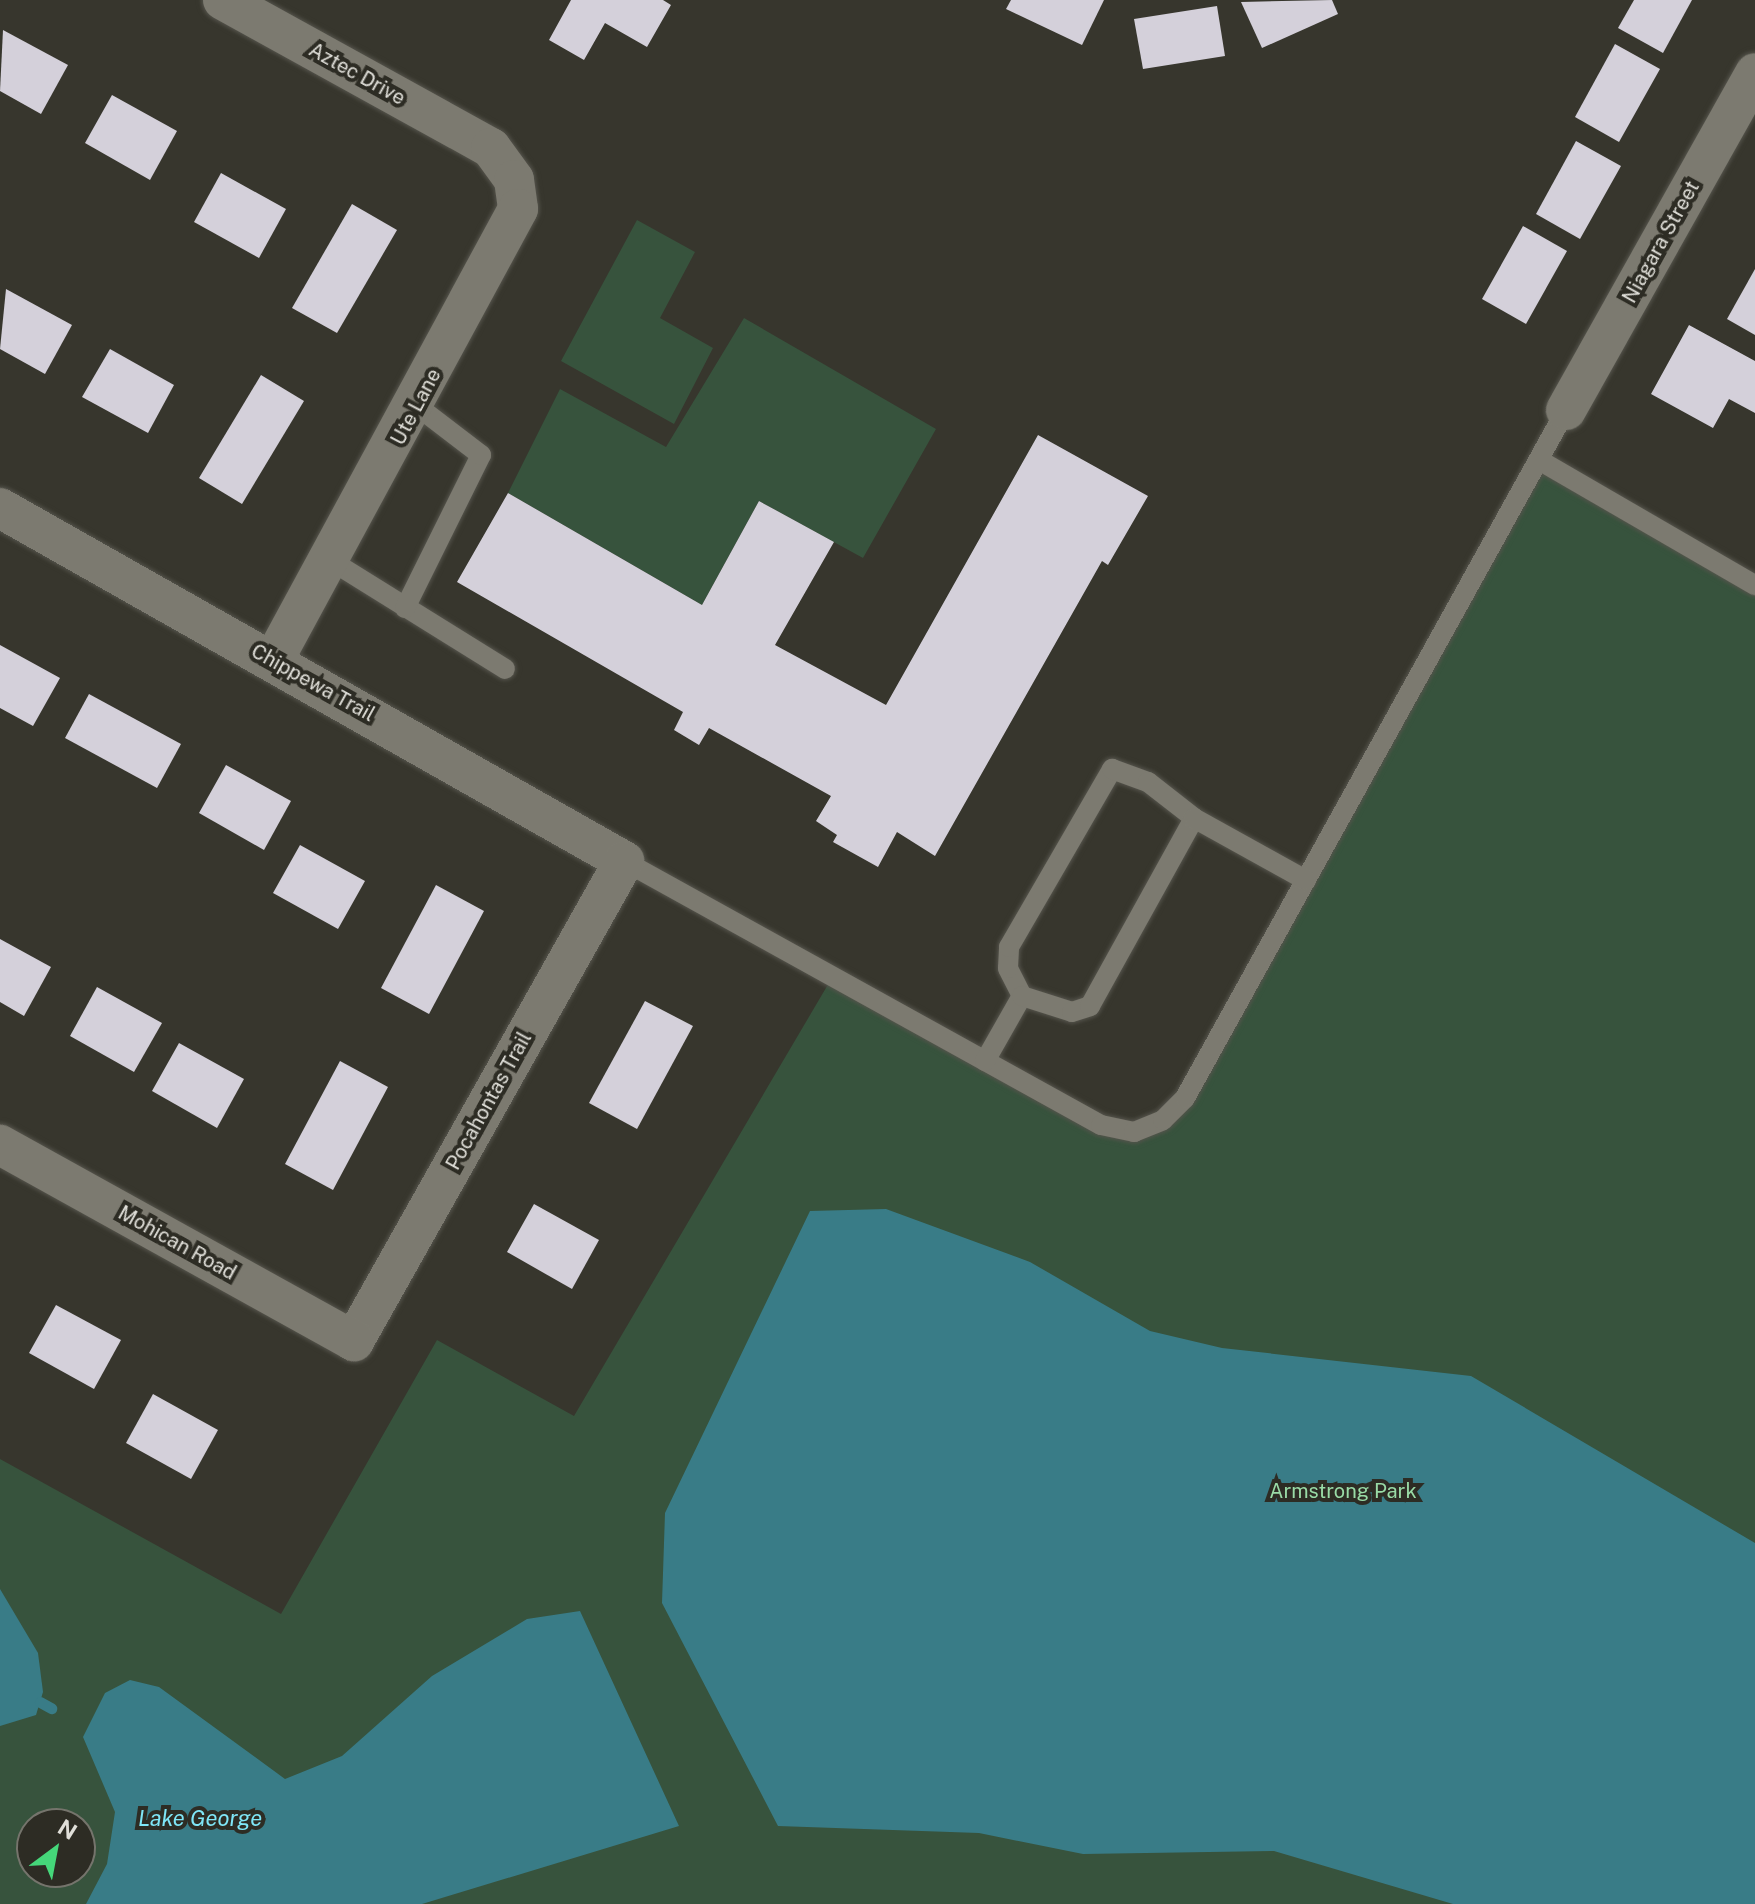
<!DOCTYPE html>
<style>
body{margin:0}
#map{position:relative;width:1755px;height:1904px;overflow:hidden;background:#37362d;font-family:"Public Sans",sans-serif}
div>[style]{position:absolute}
.green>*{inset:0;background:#37533d}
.water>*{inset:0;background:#397c87}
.stream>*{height:11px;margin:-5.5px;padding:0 5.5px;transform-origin:5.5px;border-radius:5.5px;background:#397c87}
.building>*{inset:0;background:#d4d0da}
.roads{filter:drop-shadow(0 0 2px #55544c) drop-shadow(0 0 2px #55544c)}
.lane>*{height:20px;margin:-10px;padding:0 10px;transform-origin:10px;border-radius:10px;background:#7c7a70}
.street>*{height:40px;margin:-20px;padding:0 20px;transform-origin:20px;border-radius:20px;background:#7c7a70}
span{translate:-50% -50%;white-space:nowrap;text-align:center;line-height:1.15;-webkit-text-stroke:8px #2d2c24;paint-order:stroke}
.street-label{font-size:20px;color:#e0dfd9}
.park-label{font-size:20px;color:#99dba6}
.water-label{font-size:22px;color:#7fe6f7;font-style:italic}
.north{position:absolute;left:16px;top:1808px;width:80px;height:80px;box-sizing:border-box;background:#2d2c24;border:2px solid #75746c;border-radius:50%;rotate:32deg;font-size:22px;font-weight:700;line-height:32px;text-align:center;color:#e0dfd9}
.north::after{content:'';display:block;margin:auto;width:28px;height:36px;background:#45d77a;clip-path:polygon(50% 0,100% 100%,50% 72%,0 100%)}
</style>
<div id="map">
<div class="green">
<div style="clip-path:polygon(637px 220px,695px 252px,660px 318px,713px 348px,674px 424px,561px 361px)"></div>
<div style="clip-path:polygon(744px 318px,936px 429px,863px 558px,759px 501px,702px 605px,508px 493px,560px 389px,666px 447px)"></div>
<div style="clip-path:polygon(evenodd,1539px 460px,1755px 585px,1755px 1904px,0 1904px,0 1459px,281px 1614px,437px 1340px,574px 1416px,833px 976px,1101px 1125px,1163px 1120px,1539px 460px,32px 1824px,80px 1824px,80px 1872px,32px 1872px,32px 1824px)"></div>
</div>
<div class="water">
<div style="clip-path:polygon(886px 1209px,1030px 1262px,1150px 1331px,1222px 1348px,1471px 1376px,1755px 1543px,1755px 1904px,1453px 1904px,1274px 1851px,1083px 1854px,979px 1833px,778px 1826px,662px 1603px,665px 1513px,810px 1211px)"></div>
<div style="clip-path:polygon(0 1589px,38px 1653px,43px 1692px,36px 1715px,0 1726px)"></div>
<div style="clip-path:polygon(580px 1611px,679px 1826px,422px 1904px,86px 1904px,107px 1864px,115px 1812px,83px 1737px,105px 1693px,130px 1680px,159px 1687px,285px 1779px,342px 1756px,432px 1676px,527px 1619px)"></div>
</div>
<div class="stream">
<div style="left:40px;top:1702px;width:13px;rotate:29deg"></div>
</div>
<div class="building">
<div style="clip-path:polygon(571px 0,663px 0,671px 5px,647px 47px,605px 23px,584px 60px,549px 40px)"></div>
<div style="clip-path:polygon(1011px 0,1104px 0,1082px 45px,1006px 9px)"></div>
<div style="clip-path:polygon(1332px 0,1338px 14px,1262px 48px,1241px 2px)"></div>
<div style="clip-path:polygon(1634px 0,1692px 0,1663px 53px,1618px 28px)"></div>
<div style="clip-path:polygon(1217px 6px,1225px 56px,1143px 69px,1134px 19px)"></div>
<div style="clip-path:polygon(3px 30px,68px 65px,41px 114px,0 91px)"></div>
<div style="clip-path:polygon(1615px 44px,1660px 69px,1619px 142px,1575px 117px)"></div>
<div style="clip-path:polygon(112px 95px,177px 131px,150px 180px,85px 143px)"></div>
<div style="clip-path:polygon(1576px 141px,1621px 166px,1580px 239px,1536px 214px)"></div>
<div style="clip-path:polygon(221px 173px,286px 209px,259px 258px,194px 222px)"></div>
<div style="clip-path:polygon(352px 204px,397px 230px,337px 333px,292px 308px)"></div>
<div style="clip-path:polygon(1523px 226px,1567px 251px,1526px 324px,1482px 299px)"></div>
<div style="clip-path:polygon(1755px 269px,1755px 335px,1727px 319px)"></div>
<div style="clip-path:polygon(6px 289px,72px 325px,45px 374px,0 349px)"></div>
<div style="clip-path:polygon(1689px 325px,1755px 361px,1755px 413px,1729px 399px,1713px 428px,1651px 394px)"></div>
<div style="clip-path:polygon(110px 349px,174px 385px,148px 433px,82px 397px)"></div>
<div style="clip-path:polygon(261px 375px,304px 401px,242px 504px,199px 478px)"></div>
<div style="clip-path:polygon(1038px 435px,1148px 496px,1108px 565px,1102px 561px,935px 856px,897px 832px,878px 867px,833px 842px,837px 835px,816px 821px,831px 796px,709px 728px,699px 745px,674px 730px,683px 712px,457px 582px,508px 493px,702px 605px,759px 501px,834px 542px,775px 645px,886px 705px)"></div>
<div style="clip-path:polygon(0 645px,60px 678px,33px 726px,0 708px)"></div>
<div style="clip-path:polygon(89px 694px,181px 744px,157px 788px,65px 738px)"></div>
<div style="clip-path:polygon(226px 765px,291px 801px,264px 850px,199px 813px)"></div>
<div style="clip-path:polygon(300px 845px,365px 881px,338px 929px,273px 893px)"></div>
<div style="clip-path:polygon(436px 885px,484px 911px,429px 1014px,381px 988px)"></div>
<div style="clip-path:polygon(0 939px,51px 967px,24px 1016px,0 1002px)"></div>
<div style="clip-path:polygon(97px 987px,162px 1023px,134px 1072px,70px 1036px)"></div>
<div style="clip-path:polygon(645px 1001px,693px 1026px,637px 1129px,589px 1103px)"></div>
<div style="clip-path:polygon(179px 1043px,244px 1079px,217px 1128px,152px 1091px)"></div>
<div style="clip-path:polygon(340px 1061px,388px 1087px,333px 1190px,285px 1164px)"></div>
<div style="clip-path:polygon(534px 1204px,599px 1240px,572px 1289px,507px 1252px)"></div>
<div style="clip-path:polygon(56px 1305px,121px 1340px,94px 1389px,29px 1353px)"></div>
<div style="clip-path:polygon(153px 1394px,218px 1430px,191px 1479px,126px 1443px)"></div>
</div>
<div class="roads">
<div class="lane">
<div style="left:1539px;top:460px;width:250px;rotate:30.1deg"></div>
<div style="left:330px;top:560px;width:206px;rotate:31.9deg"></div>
<div style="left:405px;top:608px;width:171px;rotate:-63.6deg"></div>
<div style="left:481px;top:455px;width:81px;rotate:-142.6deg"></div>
<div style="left:624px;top:861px;width:545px;rotate:28.96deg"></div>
<div style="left:1101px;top:1125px;width:34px;rotate:12deg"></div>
<div style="left:1134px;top:1132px;width:31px;rotate:-22deg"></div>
<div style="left:1163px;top:1120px;width:31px;rotate:-45deg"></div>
<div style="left:1185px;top:1098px;width:786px;rotate:-61.02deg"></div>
<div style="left:1022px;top:996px;width:31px;rotate:-117deg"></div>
<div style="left:1008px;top:968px;width:21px;rotate:-87deg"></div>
<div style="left:1009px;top:947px;width:206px;rotate:-59.9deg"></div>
<div style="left:1112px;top:769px;width:38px;rotate:20deg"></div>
<div style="left:1148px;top:782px;width:58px;rotate:38deg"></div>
<div style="left:985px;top:1061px;width:75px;rotate:-60.4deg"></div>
<div style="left:1022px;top:996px;width:52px;rotate:17.7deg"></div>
<div style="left:1072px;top:1012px;width:19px;rotate:-18deg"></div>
<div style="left:1090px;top:1006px;width:215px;rotate:-61deg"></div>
<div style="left:1194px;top:818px;width:128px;rotate:29deg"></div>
</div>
<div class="street">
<div style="left:223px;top:0;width:306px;rotate:28.9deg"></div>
<div style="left:491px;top:148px;width:39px;rotate:54deg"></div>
<div style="left:514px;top:180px;width:29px;rotate:82deg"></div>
<div style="left:518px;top:209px;width:514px;rotate:118.46deg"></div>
<div style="left:1566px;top:410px;width:386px;rotate:-60.7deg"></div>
<div style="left:0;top:508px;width:717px;rotate:29.5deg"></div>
<div style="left:624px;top:861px;width:551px;rotate:119.36deg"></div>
<div style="left:354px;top:1341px;width:405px;rotate:-151deg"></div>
</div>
</div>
<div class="street-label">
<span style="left:357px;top:74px;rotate:29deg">Aztec Drive</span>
<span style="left:1661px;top:242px;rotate:-61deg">Niagara Street</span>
<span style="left:416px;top:407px;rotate:-62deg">Ute Lane</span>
<span style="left:313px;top:683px;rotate:29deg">Chippewa Trail</span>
<span style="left:489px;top:1101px;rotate:-61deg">Pocahontas Trail</span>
<span style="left:177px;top:1243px;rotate:29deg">Mohican Road</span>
</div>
<div class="park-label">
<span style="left:1343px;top:1491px">Armstrong Park</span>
</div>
<div class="water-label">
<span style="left:200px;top:1819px">Lake George</span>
</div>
<div class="north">N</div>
</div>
